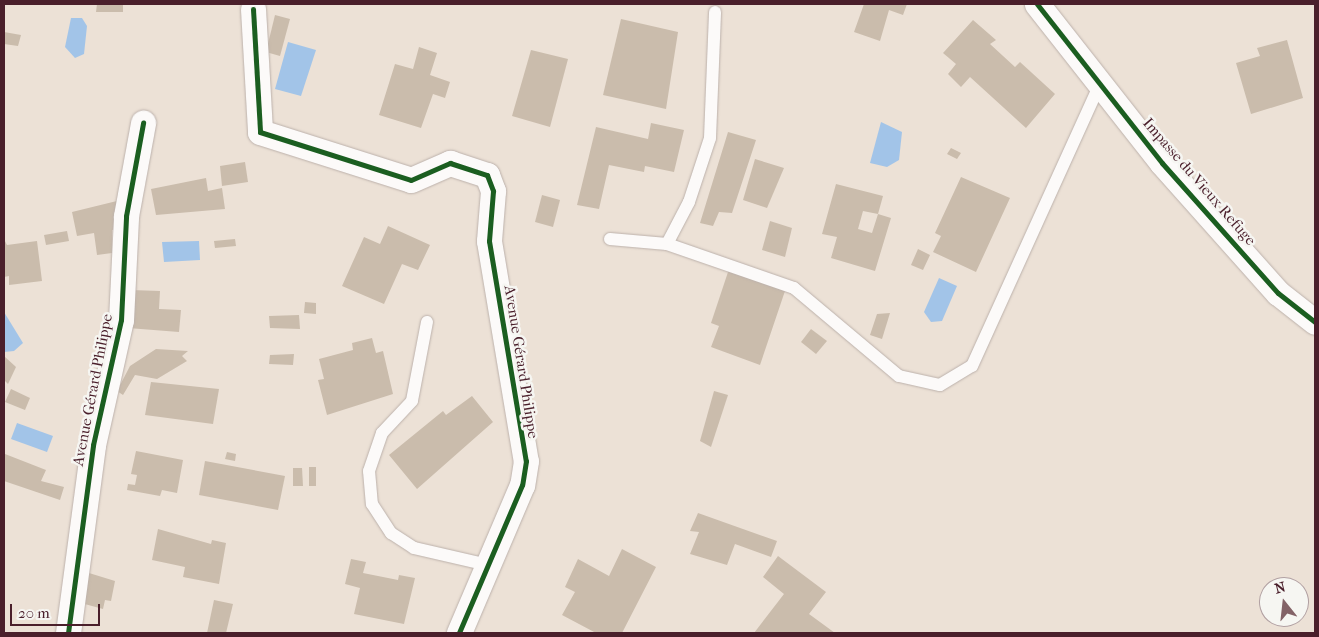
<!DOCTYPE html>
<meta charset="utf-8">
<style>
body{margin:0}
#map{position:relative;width:1319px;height:637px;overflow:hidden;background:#ece1d6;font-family:"IM FELL French Canon",serif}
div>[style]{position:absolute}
.water>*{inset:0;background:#a2c4e8}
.building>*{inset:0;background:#cabcac}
.roads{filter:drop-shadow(0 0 1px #bcb1ab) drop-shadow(0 0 1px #bcb1ab)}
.service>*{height:12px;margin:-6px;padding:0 6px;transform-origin:6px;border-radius:6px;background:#fcfaf9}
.minor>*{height:25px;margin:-12.5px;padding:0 12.5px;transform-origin:12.5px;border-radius:12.5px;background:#fcfaf9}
.cycleway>*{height:5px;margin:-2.5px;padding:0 2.5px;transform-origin:2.5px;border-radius:2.5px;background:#1b5e20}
span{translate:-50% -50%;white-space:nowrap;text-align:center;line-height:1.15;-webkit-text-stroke:5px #f6f6f2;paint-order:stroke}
.street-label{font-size:15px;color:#4a1f2b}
.frame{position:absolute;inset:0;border:5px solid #4a1f2b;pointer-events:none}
.north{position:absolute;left:1259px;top:577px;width:50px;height:50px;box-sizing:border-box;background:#f6f6f2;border:1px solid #b1a0a2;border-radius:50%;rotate:344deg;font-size:14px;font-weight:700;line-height:20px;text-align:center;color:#4a1f2b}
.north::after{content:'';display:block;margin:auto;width:18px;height:22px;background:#836367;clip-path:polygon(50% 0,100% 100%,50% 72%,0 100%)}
.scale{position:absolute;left:10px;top:604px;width:90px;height:22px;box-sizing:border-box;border:2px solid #4a1f2b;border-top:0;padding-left:6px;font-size:15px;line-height:18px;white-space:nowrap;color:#4a1f2b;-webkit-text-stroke:4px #f6f6f2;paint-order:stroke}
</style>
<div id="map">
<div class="water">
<div style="clip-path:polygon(71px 18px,82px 18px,87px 26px,84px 54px,75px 58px,65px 47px)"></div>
<div style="clip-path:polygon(288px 42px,316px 50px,301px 96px,275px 89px)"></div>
<div style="clip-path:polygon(881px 122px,902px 132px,899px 160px,887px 167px,870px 163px)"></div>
<div style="clip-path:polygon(199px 241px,200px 260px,164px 262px,162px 242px)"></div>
<div style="clip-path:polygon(939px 278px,957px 286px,942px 321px,931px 322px,924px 312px)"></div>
<div style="clip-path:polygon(4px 312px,23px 343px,14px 351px,4px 352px)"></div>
<div style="clip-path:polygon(17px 423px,53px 436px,47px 452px,11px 439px)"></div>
</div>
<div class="building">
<div style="clip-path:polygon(97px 4px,123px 4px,123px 12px,96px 12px)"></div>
<div style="clip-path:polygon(864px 4px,907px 4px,903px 15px,889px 10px,880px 41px,854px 32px)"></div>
<div style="clip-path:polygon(275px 15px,290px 19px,280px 56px,266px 52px)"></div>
<div style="clip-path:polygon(621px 19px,678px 32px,666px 109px,603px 95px)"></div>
<div style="clip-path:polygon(973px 20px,996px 40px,990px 44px,1015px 67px,1020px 62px,1055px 94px,1026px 128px,970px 77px,961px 87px,948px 74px,956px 64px,943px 53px)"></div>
<div style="clip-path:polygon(4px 32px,21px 35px,18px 46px,4px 44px)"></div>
<div style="clip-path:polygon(1287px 40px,1303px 98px,1251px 114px,1236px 63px,1260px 56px,1257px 48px)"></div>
<div style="clip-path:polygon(419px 47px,437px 53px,430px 75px,450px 82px,445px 98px,433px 94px,421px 128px,379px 115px,395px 64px,413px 69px)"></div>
<div style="clip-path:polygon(531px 50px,568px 59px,550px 127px,512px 116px)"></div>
<div style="clip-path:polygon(651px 123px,684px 130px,674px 172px,645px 166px,644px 172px,609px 165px,599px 209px,577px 205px,596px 127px,648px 139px)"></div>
<div style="clip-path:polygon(728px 132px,756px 140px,732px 213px,719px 212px,713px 226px,700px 223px)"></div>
<div style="clip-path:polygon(951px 148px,961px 153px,957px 159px,947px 154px)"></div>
<div style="clip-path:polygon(755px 159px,784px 168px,767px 208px,743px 200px)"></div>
<div style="clip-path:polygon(245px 162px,248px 182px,222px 186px,220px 166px)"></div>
<div style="clip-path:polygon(961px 177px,1010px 198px,976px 272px,933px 252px,941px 236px,935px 233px)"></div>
<div style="clip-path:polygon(206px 178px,208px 191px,222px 188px,225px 209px,156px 215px,151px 189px)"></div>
<div style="clip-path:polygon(836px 184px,883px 196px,878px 214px,863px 211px,858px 229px,872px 233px,878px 214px,891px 218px,875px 271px,831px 258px,837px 237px,822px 234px)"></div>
<div style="clip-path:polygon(542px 195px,560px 200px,553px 227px,535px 222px)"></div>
<div style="clip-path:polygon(125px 199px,120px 229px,112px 230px,112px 253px,97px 255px,94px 233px,77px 236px,72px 212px)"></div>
<div style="clip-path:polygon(770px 221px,792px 228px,785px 257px,762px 250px)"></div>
<div style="clip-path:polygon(388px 226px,430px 245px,418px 270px,402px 264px,384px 304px,342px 286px,364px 237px,380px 244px)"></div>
<div style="clip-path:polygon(67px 231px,69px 241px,46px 245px,44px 235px)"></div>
<div style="clip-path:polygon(4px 239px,7px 245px,37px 241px,42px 281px,9px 285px,9px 276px,4px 277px)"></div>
<div style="clip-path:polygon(235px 239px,236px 246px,215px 248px,214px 241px)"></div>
<div style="clip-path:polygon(918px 249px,930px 255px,923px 270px,911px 265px)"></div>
<div style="clip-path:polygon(730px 266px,786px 288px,760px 365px,711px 347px,719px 326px,711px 323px)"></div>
<div style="clip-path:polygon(131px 290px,160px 291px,159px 309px,181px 310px,179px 332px,128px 328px)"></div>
<div style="clip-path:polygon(305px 302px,316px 303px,316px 314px,304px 313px)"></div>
<div style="clip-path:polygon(890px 313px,882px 339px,870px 335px,877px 314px)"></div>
<div style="clip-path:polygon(299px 315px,300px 329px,270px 328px,269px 316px)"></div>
<div style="clip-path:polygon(811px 329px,827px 341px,816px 354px,801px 342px)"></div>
<div style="clip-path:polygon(372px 338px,376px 353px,383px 351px,393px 394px,327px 415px,318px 380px,324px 379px,319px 359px,353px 350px,352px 343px)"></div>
<div style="clip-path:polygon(156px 349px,188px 351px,182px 356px,187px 361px,157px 379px,135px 375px,123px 395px,117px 391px,130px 366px)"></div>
<div style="clip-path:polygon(294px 354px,293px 365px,269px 364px,270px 355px)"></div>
<div style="clip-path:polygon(4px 356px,16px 367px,8px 384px,4px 380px)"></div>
<div style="clip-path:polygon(151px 382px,219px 389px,213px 424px,145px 415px)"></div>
<div style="clip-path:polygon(11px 389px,30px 398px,25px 410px,5px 402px)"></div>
<div style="clip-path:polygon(714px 391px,728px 395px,711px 447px,700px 441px)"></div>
<div style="clip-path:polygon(472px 396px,493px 422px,417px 489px,389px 455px,443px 411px,446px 415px)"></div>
<div style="clip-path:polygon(136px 451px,183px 460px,177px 493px,162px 490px,160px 496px,127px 490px,128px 484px,135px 485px,137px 475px,131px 474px)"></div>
<div style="clip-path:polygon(227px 452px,236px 454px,235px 461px,225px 459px)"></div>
<div style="clip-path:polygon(5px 454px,46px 470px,41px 481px,64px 487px,60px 500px,4px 481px)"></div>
<div style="clip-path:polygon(205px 461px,285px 476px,278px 510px,199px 495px)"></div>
<div style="clip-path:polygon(309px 467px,316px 467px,316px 486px,309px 486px)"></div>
<div style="clip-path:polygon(293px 468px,302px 468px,303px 486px,293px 486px)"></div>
<div style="clip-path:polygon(698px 513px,777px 541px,771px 557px,735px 544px,727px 565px,690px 554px,699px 532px,690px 531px)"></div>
<div style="clip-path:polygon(158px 529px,211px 544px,212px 540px,226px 543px,219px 584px,183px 577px,185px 567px,152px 560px)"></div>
<div style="clip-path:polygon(622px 549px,656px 567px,622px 633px,596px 633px,562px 615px,575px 592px,565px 587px,578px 559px,609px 576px)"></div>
<div style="clip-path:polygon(778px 556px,826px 592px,809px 614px,835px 633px,754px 633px,784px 594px,763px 577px)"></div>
<div style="clip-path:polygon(351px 559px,366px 562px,363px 573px,398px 580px,399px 575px,415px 578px,404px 624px,354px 614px,360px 588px,345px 584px)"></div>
<div style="clip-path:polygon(89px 573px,115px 581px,111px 601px,105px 600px,103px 609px,81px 603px)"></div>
<div style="clip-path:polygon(214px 600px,233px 604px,226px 633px,207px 633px)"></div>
</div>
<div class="roads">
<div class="service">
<div style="left:610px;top:239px;width:57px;rotate:5deg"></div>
<div style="left:667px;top:244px;width:134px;rotate:19.1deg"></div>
<div style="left:794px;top:288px;width:137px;rotate:40deg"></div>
<div style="left:899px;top:376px;width:42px;rotate:12.4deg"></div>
<div style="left:940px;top:385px;width:37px;rotate:-31deg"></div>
<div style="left:972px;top:366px;width:310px;rotate:-65.6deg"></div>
<div style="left:667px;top:244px;width:47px;rotate:-62.4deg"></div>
<div style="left:689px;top:202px;width:67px;rotate:-71.8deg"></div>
<div style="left:710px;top:138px;width:126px;rotate:-87.7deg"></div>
<div style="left:427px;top:322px;width:80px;rotate:100.8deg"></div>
<div style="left:412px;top:401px;width:44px;rotate:133.2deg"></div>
<div style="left:382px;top:433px;width:40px;rotate:108.9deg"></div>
<div style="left:369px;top:471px;width:33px;rotate:85deg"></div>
<div style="left:372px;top:504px;width:35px;rotate:57deg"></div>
<div style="left:391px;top:533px;width:27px;rotate:33deg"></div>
<div style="left:414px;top:548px;width:76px;rotate:12.9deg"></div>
</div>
<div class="minor">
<div style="left:1037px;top:4px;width:202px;rotate:51.8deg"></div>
<div style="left:1162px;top:163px;width:174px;rotate:48.3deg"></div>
<div style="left:1278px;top:293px;width:47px;rotate:38.1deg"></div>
<div style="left:253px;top:9px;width:123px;rotate:86.7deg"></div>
<div style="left:260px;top:132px;width:158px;rotate:17.6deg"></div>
<div style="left:411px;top:180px;width:43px;rotate:-23.6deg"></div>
<div style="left:450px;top:163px;width:39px;rotate:18deg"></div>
<div style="left:487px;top:175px;width:17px;rotate:69deg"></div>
<div style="left:493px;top:191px;width:50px;rotate:94.6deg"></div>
<div style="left:489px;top:241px;width:223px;rotate:80.5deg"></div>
<div style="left:526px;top:461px;width:24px;rotate:99deg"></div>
<div style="left:522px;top:485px;width:161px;rotate:113.1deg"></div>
<div style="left:68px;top:633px;width:190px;rotate:-82.4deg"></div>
<div style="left:93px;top:445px;width:128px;rotate:-77.4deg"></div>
<div style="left:121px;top:320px;width:104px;rotate:-87.2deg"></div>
<div style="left:126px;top:216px;width:95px;rotate:-79.6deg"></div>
</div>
</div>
<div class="cycleway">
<div style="left:1037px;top:4px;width:202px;rotate:51.8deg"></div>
<div style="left:1162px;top:163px;width:174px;rotate:48.3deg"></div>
<div style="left:1278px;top:293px;width:47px;rotate:38.1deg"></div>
<div style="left:253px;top:9px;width:123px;rotate:86.7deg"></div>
<div style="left:260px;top:132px;width:158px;rotate:17.6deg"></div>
<div style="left:411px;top:180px;width:43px;rotate:-23.6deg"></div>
<div style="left:450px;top:163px;width:39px;rotate:18deg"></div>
<div style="left:487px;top:175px;width:17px;rotate:69deg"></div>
<div style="left:493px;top:191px;width:50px;rotate:94.6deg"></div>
<div style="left:489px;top:241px;width:223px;rotate:80.5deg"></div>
<div style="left:526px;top:461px;width:24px;rotate:99deg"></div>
<div style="left:522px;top:485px;width:161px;rotate:113.1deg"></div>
<div style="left:68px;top:633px;width:190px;rotate:-82.4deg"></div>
<div style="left:93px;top:445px;width:128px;rotate:-77.4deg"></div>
<div style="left:121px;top:320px;width:104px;rotate:-87.2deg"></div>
<div style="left:126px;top:216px;width:95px;rotate:-79.6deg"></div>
</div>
<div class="street-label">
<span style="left:1199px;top:182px;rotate:49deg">Impasse du Vieux Refuge</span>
<span style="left:521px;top:362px;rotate:81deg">Avenue Gérard Philippe</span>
<span style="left:93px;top:390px;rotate:-79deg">Avenue Gérard Philippe</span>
</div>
<div class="frame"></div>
<div class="north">N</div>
<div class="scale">20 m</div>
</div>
